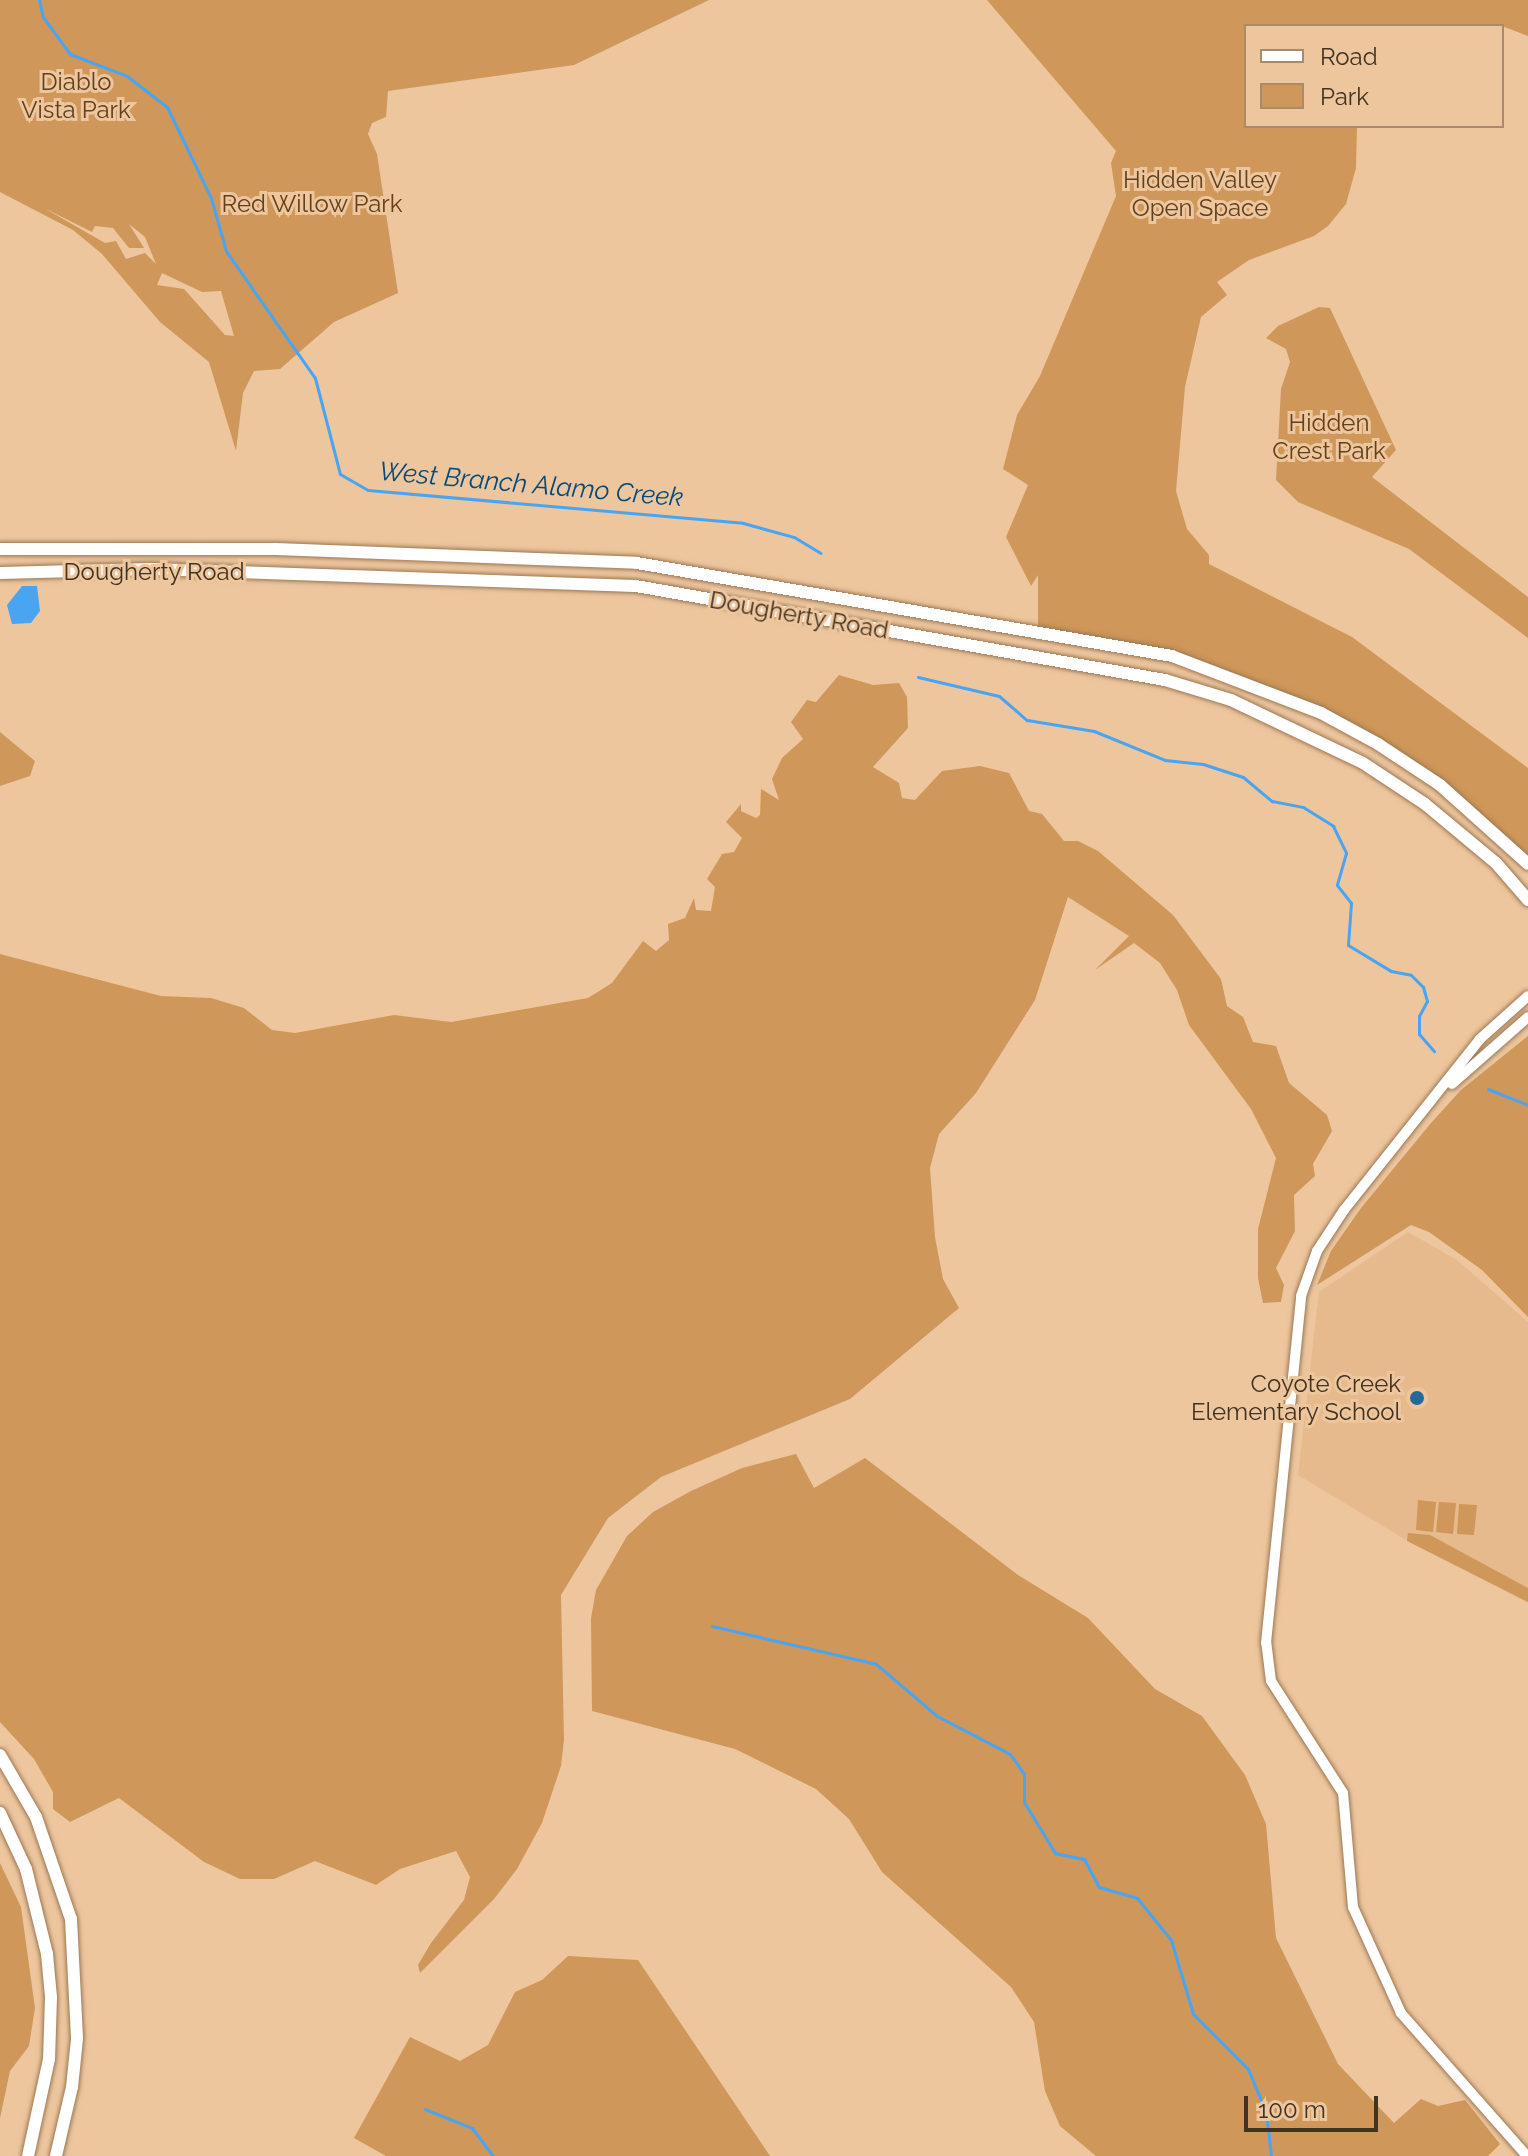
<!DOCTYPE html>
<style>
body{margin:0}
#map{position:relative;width:1528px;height:2156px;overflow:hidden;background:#edc69e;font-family:Raleway,sans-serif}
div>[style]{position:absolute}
.built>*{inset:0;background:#e6ba8c}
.green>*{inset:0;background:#cf9759}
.water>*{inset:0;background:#49a4f2}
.stream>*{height:3px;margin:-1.5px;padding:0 1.5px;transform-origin:1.5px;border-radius:1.5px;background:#49a4f2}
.roads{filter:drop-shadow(0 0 2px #9c7853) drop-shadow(0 0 2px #9c7853)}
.minor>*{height:10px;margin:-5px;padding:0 5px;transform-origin:5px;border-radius:5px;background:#fff}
.major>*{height:12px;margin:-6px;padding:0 6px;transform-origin:6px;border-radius:6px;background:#fff}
.dots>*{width:22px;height:22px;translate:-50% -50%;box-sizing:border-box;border:4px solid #edc69e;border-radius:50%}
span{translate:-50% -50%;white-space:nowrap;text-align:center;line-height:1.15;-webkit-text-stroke:6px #edc69e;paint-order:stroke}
.park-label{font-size:24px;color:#61411b}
.street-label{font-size:24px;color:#423222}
.poi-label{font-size:24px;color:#423222}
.right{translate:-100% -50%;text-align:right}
.water-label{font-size:26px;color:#034a7c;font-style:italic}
.legend{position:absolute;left:1244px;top:24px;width:260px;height:104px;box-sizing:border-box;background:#edc69e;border:2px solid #a98b6c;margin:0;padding:10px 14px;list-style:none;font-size:24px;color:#423222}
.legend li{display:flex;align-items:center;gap:16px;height:40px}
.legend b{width:40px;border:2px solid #a98b6c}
.scale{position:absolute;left:1244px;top:2096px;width:134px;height:36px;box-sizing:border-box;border:4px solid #423222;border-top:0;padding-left:10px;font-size:24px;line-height:28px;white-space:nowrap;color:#423222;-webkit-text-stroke:6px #edc69e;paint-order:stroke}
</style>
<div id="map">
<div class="built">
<div style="clip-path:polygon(1408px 1232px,1457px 1260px,1528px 1322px,1528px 1603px,1403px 1538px,1298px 1475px,1319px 1292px)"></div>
</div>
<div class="green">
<div style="clip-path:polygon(evenodd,0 0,709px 0,574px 65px,388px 91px,386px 117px,372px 123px,368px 134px,377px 154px,398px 293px,334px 322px,280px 369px,254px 371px,243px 393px,236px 451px,209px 362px,160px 322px,102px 254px,73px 230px,0 192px,0 0,44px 208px,92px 232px,95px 226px,113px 228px,129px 248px,144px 248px,129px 224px,145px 237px,156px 264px,145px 253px,126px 259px,116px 241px,105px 243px,44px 208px,0 0,162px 273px,202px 292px,221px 291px,234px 336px,225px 335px,184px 289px,157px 285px,162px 273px)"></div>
<div style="clip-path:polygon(987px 0,1528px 0,1528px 36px,1502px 26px,1246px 26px,1246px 126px,1357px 126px,1356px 168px,1346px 204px,1328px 226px,1314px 236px,1249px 260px,1217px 282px,1227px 295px,1201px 317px,1185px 387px,1176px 491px,1187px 529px,1209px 555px,1209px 564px,1352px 637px,1528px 768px,1528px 864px,1440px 785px,1321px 713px,1172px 656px,1038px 632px,1038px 575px,1031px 586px,1006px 537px,1028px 485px,1003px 469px,1017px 415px,1040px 376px,1116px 196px,1111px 163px,1116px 151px)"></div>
<div style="clip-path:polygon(1319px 307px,1330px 308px,1396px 450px,1372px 477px,1528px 597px,1528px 638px,1409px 549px,1298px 502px,1276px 480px,1281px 389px,1290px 362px,1286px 349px,1266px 338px,1278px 326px)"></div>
<div style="clip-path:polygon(839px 675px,873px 685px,899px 683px,907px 697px,908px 728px,873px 767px,899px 783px,902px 798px,915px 800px,942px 771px,980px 766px,1009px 773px,1029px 811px,1042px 814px,1064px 841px,1078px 841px,1098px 851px,1173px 915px,1221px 979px,1227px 1006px,1243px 1017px,1253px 1042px,1276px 1046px,1289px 1083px,1327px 1115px,1332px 1131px,1313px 1164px,1315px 1176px,1294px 1195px,1295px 1231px,1276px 1268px,1284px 1285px,1281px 1302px,1263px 1303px,1258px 1278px,1258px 1229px,1276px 1158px,1251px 1109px,1189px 1025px,1177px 990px,1160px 963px,1134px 943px,1095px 970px,1129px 936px,1068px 897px,1035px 1000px,976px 1093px,939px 1134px,930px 1168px,935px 1237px,943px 1279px,959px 1308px,850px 1399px,661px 1477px,608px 1518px,561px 1595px,564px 1740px,561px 1766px,542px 1823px,517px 1869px,494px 1899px,420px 1973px,418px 1965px,431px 1943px,464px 1900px,470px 1877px,456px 1851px,400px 1869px,376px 1885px,315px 1861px,274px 1879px,240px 1879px,204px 1862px,119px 1798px,70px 1822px,53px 1809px,53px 1792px,34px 1759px,0 1722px,0 954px,161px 996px,211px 998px,244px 1008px,272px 1030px,295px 1033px,394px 1015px,451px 1022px,588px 998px,612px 983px,643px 941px,656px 951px,669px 940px,668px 924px,685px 918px,694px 898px,696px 910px,711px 911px,715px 887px,707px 879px,722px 854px,734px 852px,742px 838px,726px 822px,741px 804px,741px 811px,756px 818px,760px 815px,761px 789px,779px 800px,772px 779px,782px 758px,803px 739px,791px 722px,807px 700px,816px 702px)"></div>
<div style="clip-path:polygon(0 732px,35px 761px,30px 776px,0 786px)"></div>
<div style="clip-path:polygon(1528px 1036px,1528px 1317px,1482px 1270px,1429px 1232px,1411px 1225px,1317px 1285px,1331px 1251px,1361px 1208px,1431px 1123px,1461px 1090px)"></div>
<div style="clip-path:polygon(796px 1454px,814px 1488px,865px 1458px,1018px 1575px,1088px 1618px,1155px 1689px,1202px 1716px,1245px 1775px,1266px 1824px,1276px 1938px,1338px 2064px,1394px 2123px,1421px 2099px,1438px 2106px,1465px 2100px,1500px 2144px,1488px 2156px,1096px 2156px,1060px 2126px,1045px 2091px,1034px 2022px,1011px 1987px,882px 1872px,849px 1819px,816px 1789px,735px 1749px,592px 1711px,591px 1618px,596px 1590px,627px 1536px,653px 1512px,691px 1491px,742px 1468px)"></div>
<div style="clip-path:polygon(1418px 1500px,1436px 1502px,1433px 1532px,1416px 1530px)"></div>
<div style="clip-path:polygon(1439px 1502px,1456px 1503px,1453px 1534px,1436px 1532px)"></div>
<div style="clip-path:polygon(1459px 1504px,1477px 1505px,1474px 1535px,1457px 1534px)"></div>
<div style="clip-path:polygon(1408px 1533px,1430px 1535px,1528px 1588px,1528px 1602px,1407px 1541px)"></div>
<div style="clip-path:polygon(0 1863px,21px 1907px,35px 2008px,29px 2046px,10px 2071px,0 2118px)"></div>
<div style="clip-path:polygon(568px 1956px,638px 1960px,770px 2156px,386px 2156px,354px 2138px,410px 2037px,460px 2061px,488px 2045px,515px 1992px,542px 1980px)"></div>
</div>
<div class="water">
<div style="clip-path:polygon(22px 586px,37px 586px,40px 611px,31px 623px,12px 624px,7px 605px)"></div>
</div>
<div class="stream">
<div style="left:39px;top:0;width:17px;rotate:77deg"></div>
<div style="left:43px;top:17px;width:46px;rotate:53.9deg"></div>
<div style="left:70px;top:54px;width:61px;rotate:21.1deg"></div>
<div style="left:127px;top:76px;width:51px;rotate:37.8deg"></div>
<div style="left:167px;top:107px;width:101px;rotate:64.2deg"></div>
<div style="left:211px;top:198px;width:55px;rotate:74.2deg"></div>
<div style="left:226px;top:251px;width:155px;rotate:55deg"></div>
<div style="left:315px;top:378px;width:99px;rotate:75.4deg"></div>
<div style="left:340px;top:474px;width:32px;rotate:30deg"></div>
<div style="left:368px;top:490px;width:376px;rotate:5deg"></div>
<div style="left:743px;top:523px;width:53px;rotate:15.4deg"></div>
<div style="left:794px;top:537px;width:31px;rotate:31deg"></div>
<div style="left:918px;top:677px;width:83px;rotate:13.2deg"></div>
<div style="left:999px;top:696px;width:37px;rotate:41deg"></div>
<div style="left:1027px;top:720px;width:68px;rotate:9.3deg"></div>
<div style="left:1094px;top:731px;width:77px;rotate:22.2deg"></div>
<div style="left:1165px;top:760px;width:38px;rotate:6deg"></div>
<div style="left:1203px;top:764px;width:42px;rotate:18deg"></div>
<div style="left:1243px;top:777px;width:38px;rotate:40deg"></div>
<div style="left:1272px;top:801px;width:32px;rotate:11deg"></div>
<div style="left:1303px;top:807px;width:36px;rotate:32deg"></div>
<div style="left:1333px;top:826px;width:30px;rotate:64deg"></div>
<div style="left:1346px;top:853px;width:33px;rotate:106deg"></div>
<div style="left:1337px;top:885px;width:23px;rotate:52deg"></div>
<div style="left:1351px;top:903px;width:42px;rotate:94.1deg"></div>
<div style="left:1348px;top:945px;width:50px;rotate:31.2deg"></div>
<div style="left:1391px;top:971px;width:20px;rotate:11deg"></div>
<div style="left:1411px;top:975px;width:17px;rotate:45deg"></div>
<div style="left:1423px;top:987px;width:15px;rotate:74deg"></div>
<div style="left:1427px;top:1001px;width:17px;rotate:118deg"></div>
<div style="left:1419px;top:1016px;width:18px;rotate:90deg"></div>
<div style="left:1419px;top:1034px;width:23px;rotate:49deg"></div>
<div style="left:1488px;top:1089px;width:43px;rotate:21.8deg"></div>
<div style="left:712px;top:1626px;width:168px;rotate:13deg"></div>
<div style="left:876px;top:1664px;width:80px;rotate:40.4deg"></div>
<div style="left:937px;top:1716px;width:82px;rotate:27.5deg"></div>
<div style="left:1010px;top:1754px;width:24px;rotate:55deg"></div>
<div style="left:1024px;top:1774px;width:28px;rotate:90deg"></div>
<div style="left:1024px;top:1802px;width:60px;rotate:58.7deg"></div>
<div style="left:1055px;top:1853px;width:30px;rotate:12deg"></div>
<div style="left:1084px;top:1859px;width:32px;rotate:62deg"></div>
<div style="left:1099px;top:1887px;width:40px;rotate:16deg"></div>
<div style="left:1137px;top:1898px;width:54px;rotate:51deg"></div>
<div style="left:1171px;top:1940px;width:77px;rotate:73.4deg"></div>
<div style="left:1193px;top:2014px;width:78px;rotate:45deg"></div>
<div style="left:1248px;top:2069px;width:47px;rotate:67.3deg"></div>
<div style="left:1266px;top:2112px;width:44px;rotate:83.5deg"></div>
<div style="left:425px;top:2109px;width:51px;rotate:22deg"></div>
<div style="left:472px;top:2128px;width:35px;rotate:53deg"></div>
</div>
<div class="roads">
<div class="minor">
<div style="left:1452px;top:1084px;width:101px;rotate:-41.4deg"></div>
<div style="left:1527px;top:2156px;width:191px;rotate:-131.4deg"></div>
<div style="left:1401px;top:2013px;width:116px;rotate:-114.4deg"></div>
<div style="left:1353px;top:1907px;width:114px;rotate:-95deg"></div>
<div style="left:1343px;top:1793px;width:133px;rotate:-122.7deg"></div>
<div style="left:1271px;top:1681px;width:38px;rotate:-97deg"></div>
<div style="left:1266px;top:1643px;width:349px;rotate:-84.2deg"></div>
<div style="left:1301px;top:1296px;width:48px;rotate:-70.4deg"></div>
<div style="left:1317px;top:1251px;width:49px;rotate:-56.6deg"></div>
<div style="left:1344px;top:1210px;width:218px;rotate:-51.5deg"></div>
<div style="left:1480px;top:1039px;width:64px;rotate:-41.9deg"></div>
</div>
<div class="major">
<div style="left:0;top:549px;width:276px"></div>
<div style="left:276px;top:549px;width:361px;rotate:2.2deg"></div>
<div style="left:637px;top:563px;width:543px;rotate:9.86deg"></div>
<div style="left:1172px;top:656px;width:160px;rotate:20.9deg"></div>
<div style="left:1321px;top:713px;width:65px;rotate:28.5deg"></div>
<div style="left:1378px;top:744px;width:74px;rotate:33.5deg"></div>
<div style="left:1440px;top:785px;width:118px;rotate:41.9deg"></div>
<div style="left:0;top:573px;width:151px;rotate:-1.5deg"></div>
<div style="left:151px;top:569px;width:485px;rotate:2deg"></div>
<div style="left:636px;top:586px;width:537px;rotate:10.08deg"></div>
<div style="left:1165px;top:680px;width:69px;rotate:16.9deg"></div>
<div style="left:1231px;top:700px;width:146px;rotate:25.5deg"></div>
<div style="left:1363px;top:763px;width:74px;rotate:33.5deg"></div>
<div style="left:1425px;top:804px;width:92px;rotate:39.7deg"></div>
<div style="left:1496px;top:863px;width:49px;rotate:49.1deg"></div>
<div style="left:0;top:1755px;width:72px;rotate:59.9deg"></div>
<div style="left:36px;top:1817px;width:108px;rotate:71.1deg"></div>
<div style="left:71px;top:1919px;width:120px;rotate:87.1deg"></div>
<div style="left:77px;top:2039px;width:48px;rotate:95.9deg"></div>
<div style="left:72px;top:2087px;width:71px;rotate:103.1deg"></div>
<div style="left:0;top:1813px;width:62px;rotate:65.1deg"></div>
<div style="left:26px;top:1869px;width:88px;rotate:76.1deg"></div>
<div style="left:47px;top:1954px;width:43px;rotate:84.7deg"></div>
<div style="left:51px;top:1997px;width:62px;rotate:91.8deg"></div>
<div style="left:49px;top:2059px;width:99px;rotate:102.2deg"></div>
</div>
</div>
<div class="dots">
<div style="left:1417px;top:1398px;background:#26679d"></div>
</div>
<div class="park-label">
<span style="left:76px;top:96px">Diablo<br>Vista Park</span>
<span style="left:1200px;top:194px">Hidden Valley<br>Open Space</span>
<span style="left:312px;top:204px">Red Willow Park</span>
<span style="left:1329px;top:437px">Hidden<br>Crest Park</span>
</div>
<div class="street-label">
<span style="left:154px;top:572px">Dougherty Road</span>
<span style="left:799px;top:615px;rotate:10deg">Dougherty Road</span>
</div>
<div class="poi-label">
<span class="right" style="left:1401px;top:1398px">Coyote Creek<br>Elementary School</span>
</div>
<div class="water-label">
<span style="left:531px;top:485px;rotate:5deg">West Branch Alamo Creek</span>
</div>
<ul class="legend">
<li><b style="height:10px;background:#fff"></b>Road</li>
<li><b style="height:22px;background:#cf9759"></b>Park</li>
</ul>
<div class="scale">100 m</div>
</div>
